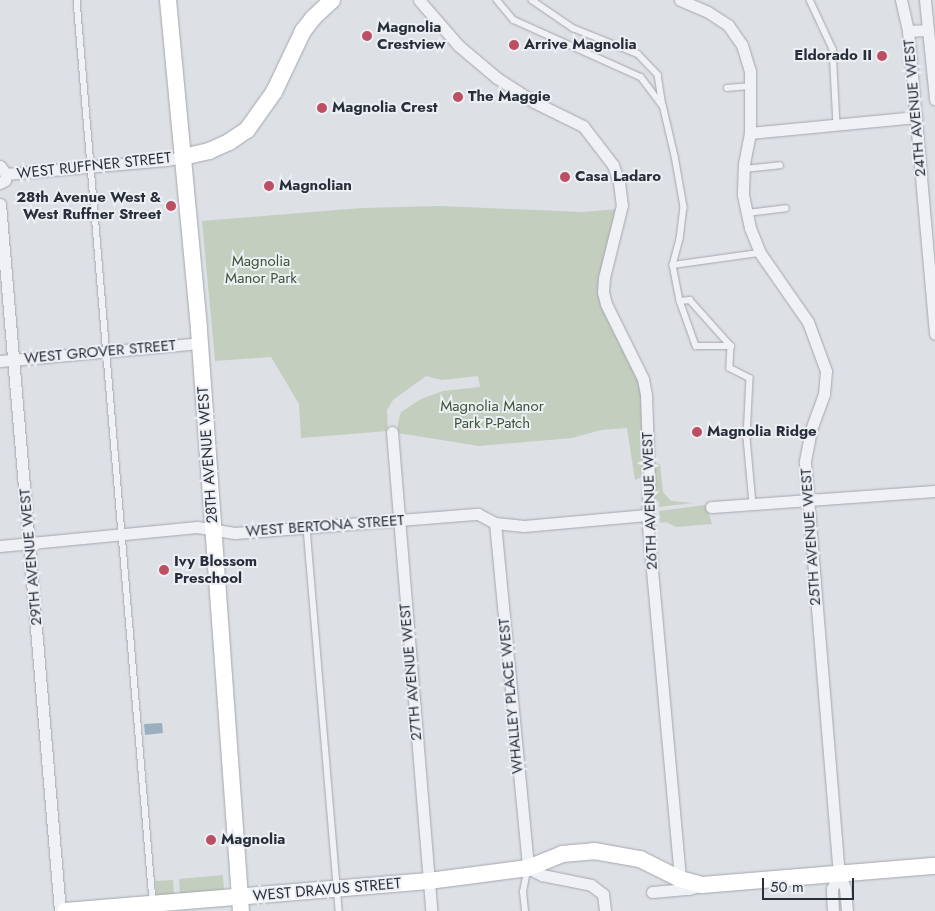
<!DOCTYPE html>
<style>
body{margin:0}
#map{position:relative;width:935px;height:911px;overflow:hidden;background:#dde0e5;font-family:Jost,sans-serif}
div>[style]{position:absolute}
.green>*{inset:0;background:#c3cebf}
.water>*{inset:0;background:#9cafc1}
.roads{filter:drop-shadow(0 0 1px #a3a7ae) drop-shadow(0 0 1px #a3a7ae)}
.lane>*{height:5.5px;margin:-2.75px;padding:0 2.75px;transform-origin:2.75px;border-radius:2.75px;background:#eff1f4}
.street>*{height:11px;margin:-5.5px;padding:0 5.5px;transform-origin:5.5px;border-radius:5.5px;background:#eff1f4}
.secondary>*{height:16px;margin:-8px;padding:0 8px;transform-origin:8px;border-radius:8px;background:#fff}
.dots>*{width:14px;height:14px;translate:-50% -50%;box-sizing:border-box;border:2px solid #eceff3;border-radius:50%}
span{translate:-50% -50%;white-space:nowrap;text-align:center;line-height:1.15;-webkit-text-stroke:4px #eceff3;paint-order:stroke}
.poi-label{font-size:15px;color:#282f3a;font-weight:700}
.left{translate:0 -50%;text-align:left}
.right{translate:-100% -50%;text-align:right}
.street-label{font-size:15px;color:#282f3a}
.park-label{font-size:15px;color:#3d5437}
.scale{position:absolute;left:762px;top:878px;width:92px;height:22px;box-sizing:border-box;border:2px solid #282f3a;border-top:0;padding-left:6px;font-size:15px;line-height:18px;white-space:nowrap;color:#282f3a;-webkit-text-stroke:4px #eceff3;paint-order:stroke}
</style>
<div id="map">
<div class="green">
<div style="clip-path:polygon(440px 206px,582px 212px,618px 209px,608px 278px,610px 303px,645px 388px,647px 451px,641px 477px,635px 480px,627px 428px,601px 430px,572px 438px,479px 446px,398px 433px,398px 423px,401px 412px,421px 399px,443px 391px,480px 387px,478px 376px,442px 380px,426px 376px,393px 400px,387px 410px,388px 431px,301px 438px,299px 404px,271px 357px,215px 361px,202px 221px,361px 208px)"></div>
<div style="clip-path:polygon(653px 463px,660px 464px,663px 492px,671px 501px,693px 503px,659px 507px,659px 502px,656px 501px)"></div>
<div style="clip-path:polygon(706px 505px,712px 524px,676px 527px,666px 522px,660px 523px,659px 511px)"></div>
<div style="clip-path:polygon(223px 875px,224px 891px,180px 895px,179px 879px)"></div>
<div style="clip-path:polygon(173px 880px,174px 895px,157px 897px,155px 881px)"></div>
</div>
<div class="water">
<div style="clip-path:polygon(162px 723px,163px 733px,145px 735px,144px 724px)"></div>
</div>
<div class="roads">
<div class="lane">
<div style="left:77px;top:0;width:904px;rotate:85.18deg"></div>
<div style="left:497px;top:0;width:26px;rotate:50deg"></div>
<div style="left:514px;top:20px;width:139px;rotate:24.2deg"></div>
<div style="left:641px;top:77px;width:35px;rotate:53deg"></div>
<div style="left:532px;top:0;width:50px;rotate:34.3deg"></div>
<div style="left:573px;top:28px;width:70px;rotate:21.8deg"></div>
<div style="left:638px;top:54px;width:29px;rotate:46deg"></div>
<div style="left:658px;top:75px;width:30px;rotate:81deg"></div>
<div style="left:663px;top:105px;width:52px;rotate:76.8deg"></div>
<div style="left:675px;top:156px;width:52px;rotate:80deg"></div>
<div style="left:684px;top:207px;width:32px;rotate:97deg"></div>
<div style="left:680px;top:239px;width:27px;rotate:105deg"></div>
<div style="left:673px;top:265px;width:37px;rotate:79deg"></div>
<div style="left:680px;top:301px;width:10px;rotate:-6deg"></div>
<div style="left:690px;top:300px;width:62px;rotate:48.3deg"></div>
<div style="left:731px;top:346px;width:22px;rotate:93deg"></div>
<div style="left:730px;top:368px;width:22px;rotate:27deg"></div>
<div style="left:750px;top:378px;width:60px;rotate:92.9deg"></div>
<div style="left:747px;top:438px;width:66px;rotate:84.8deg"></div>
<div style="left:810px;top:0;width:54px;rotate:64.9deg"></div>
<div style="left:833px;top:49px;width:76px;rotate:87deg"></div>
<div style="left:727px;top:88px;width:24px;rotate:-5deg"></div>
<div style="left:744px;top:169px;width:36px;rotate:-6deg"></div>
<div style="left:747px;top:213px;width:39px;rotate:-7deg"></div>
<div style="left:673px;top:265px;width:88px;rotate:-7.9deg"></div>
<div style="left:680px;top:301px;width:48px;rotate:70.4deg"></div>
<div style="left:696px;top:346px;width:35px"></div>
<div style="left:307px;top:528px;width:384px;rotate:85.2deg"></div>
<div style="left:525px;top:911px;width:19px;rotate:-96deg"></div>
<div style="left:523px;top:892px;width:21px;rotate:-79deg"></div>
</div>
<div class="street">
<div style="left:419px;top:0;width:61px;rotate:49deg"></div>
<div style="left:459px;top:46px;width:50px;rotate:40.1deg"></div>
<div style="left:497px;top:78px;width:44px;rotate:33deg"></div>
<div style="left:534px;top:102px;width:55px;rotate:26.1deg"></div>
<div style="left:583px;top:126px;width:49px;rotate:52.4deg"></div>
<div style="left:613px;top:165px;width:18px;rotate:71deg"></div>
<div style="left:619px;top:182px;width:23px;rotate:83deg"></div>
<div style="left:622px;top:205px;width:75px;rotate:103.9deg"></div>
<div style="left:604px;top:278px;width:14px;rotate:94deg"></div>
<div style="left:603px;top:292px;width:12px;rotate:76deg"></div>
<div style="left:606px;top:304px;width:84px;rotate:63.7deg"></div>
<div style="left:643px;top:379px;width:16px;rotate:79deg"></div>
<div style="left:646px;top:395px;width:86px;rotate:88deg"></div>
<div style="left:649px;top:481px;width:34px;rotate:93deg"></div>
<div style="left:647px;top:515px;width:365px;rotate:84.8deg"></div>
<div style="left:680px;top:0;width:30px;rotate:23deg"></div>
<div style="left:708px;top:12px;width:24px;rotate:33deg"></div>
<div style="left:728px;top:25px;width:24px;rotate:55deg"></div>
<div style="left:742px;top:45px;width:27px;rotate:73deg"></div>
<div style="left:750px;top:71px;width:62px;rotate:90deg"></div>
<div style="left:750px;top:133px;width:31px;rotate:101deg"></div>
<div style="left:744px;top:163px;width:32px;rotate:92deg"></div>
<div style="left:743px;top:195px;width:34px;rotate:78deg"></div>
<div style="left:750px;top:228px;width:27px;rotate:68deg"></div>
<div style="left:760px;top:253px;width:84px;rotate:55.2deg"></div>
<div style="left:808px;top:322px;width:52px;rotate:69.8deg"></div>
<div style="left:826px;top:371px;width:23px;rotate:95deg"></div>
<div style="left:824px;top:394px;width:38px;rotate:110deg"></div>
<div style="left:811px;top:430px;width:33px;rotate:101deg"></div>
<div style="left:805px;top:462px;width:412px;rotate:85.3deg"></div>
<div style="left:839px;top:873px;width:16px;rotate:68deg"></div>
<div style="left:845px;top:888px;width:23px;rotate:85deg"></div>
<div style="left:901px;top:0;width:32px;rotate:77deg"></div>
<div style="left:908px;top:31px;width:20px;rotate:-3deg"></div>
<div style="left:925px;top:0;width:100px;rotate:84.2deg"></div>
<div style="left:908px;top:31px;width:304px;rotate:84.9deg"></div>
<div style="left:750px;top:133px;width:167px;rotate:-5.5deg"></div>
<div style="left:0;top:166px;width:10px;rotate:53deg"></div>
<div style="left:6px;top:174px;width:6px;rotate:99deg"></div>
<div style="left:5px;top:180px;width:6px;rotate:149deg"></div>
<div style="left:6px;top:174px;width:161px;rotate:-5deg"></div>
<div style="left:166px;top:160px;width:17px;rotate:-10deg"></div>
<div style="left:0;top:204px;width:710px;rotate:85.15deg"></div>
<div style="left:0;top:361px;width:201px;rotate:-5.1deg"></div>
<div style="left:392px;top:432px;width:481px;rotate:85.3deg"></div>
<div style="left:711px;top:507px;width:225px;rotate:-4.1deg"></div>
<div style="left:495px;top:523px;width:347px;rotate:84.5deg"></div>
<div style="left:528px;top:868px;width:16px;rotate:27deg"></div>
<div style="left:542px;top:875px;width:50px;rotate:11.5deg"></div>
<div style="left:591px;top:885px;width:15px;rotate:37deg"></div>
<div style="left:603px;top:894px;width:17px;rotate:83deg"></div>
<div style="left:0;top:546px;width:198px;rotate:-5.5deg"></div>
<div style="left:197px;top:527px;width:38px;rotate:9deg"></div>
<div style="left:235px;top:533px;width:244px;rotate:-4.5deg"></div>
<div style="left:478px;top:514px;width:19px;rotate:28deg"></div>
<div style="left:495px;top:523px;width:29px;rotate:6deg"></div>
<div style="left:524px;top:526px;width:123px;rotate:-5.1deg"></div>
<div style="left:652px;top:892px;width:37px;rotate:-5deg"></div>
<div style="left:689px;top:889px;width:14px;rotate:-17deg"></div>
<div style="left:833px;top:911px;width:22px;rotate:-93deg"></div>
<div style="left:832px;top:889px;width:17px;rotate:-66deg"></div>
</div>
<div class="secondary">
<div style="left:168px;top:0;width:331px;rotate:84.6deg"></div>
<div style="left:199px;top:330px;width:583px;rotate:85.87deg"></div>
<div style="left:183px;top:157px;width:27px;rotate:-13deg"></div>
<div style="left:209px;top:151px;width:22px;rotate:-24deg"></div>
<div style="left:229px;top:142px;width:22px;rotate:-34deg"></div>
<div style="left:247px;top:130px;width:47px;rotate:-54.6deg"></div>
<div style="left:274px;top:92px;width:68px;rotate:-64.6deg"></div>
<div style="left:303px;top:31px;width:16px;rotate:-52deg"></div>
<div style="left:313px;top:18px;width:26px;rotate:-43deg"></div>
<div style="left:65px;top:911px;width:365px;rotate:-4.7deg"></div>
<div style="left:429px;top:881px;width:100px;rotate:-7.5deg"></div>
<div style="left:528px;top:868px;width:37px;rotate:-22deg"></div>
<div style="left:562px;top:854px;width:32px;rotate:-5deg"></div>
<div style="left:594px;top:851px;width:47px;rotate:9.9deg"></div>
<div style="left:640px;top:859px;width:45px;rotate:26.6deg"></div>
<div style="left:680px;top:879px;width:23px;rotate:15deg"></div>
<div style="left:702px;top:885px;width:234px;rotate:-4.7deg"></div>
</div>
</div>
<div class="dots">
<div style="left:367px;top:36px;background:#bd4f63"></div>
<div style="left:514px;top:45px;background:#bd4f63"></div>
<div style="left:882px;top:56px;background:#bd4f63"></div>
<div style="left:458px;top:97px;background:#bd4f63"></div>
<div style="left:322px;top:108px;background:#bd4f63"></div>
<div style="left:565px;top:177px;background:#bd4f63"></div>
<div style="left:269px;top:186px;background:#bd4f63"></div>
<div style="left:171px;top:206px;background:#bd4f63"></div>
<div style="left:697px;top:432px;background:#bd4f63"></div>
<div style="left:164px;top:570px;background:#bd4f63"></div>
<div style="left:211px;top:840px;background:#bd4f63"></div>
</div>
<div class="poi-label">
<span class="left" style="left:377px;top:36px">Magnolia<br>Crestview</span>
<span class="left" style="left:524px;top:45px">Arrive Magnolia</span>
<span class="right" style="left:872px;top:56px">Eldorado II</span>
<span class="left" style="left:468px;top:97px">The Maggie</span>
<span class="left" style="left:332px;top:108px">Magnolia Crest</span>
<span class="left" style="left:575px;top:177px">Casa Ladaro</span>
<span class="left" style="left:279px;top:186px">Magnolian</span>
<span class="right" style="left:161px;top:206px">28th Avenue West &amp;<br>West Ruffner Street</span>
<span class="left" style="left:707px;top:432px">Magnolia Ridge</span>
<span class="left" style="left:174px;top:570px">Ivy Blossom<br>Preschool</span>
<span class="left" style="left:221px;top:840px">Magnolia</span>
</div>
<div class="street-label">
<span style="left:915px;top:108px;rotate:-95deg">24TH AVENUE WEST</span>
<span style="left:94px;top:166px;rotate:-6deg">WEST RUFFNER STREET</span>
<span style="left:100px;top:352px;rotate:-5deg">WEST GROVER STREET</span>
<span style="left:208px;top:455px;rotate:-94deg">28TH AVENUE WEST</span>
<span style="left:650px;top:501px;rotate:-92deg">26TH AVENUE WEST</span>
<span style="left:325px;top:526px;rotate:-4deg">WEST BERTONA STREET</span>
<span style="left:811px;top:537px;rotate:-94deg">25TH AVENUE WEST</span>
<span style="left:31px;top:557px;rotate:-95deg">29TH AVENUE WEST</span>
<span style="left:411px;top:672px;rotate:-95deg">27TH AVENUE WEST</span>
<span style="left:511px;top:696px;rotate:-95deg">WHALLEY PLACE WEST</span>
<span style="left:327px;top:890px;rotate:-5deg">WEST DRAVUS STREET</span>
</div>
<div class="park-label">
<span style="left:261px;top:270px">Magnolia<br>Manor Park</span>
<span style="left:492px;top:415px">Magnolia Manor<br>Park P-Patch</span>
</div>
<div class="scale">50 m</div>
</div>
